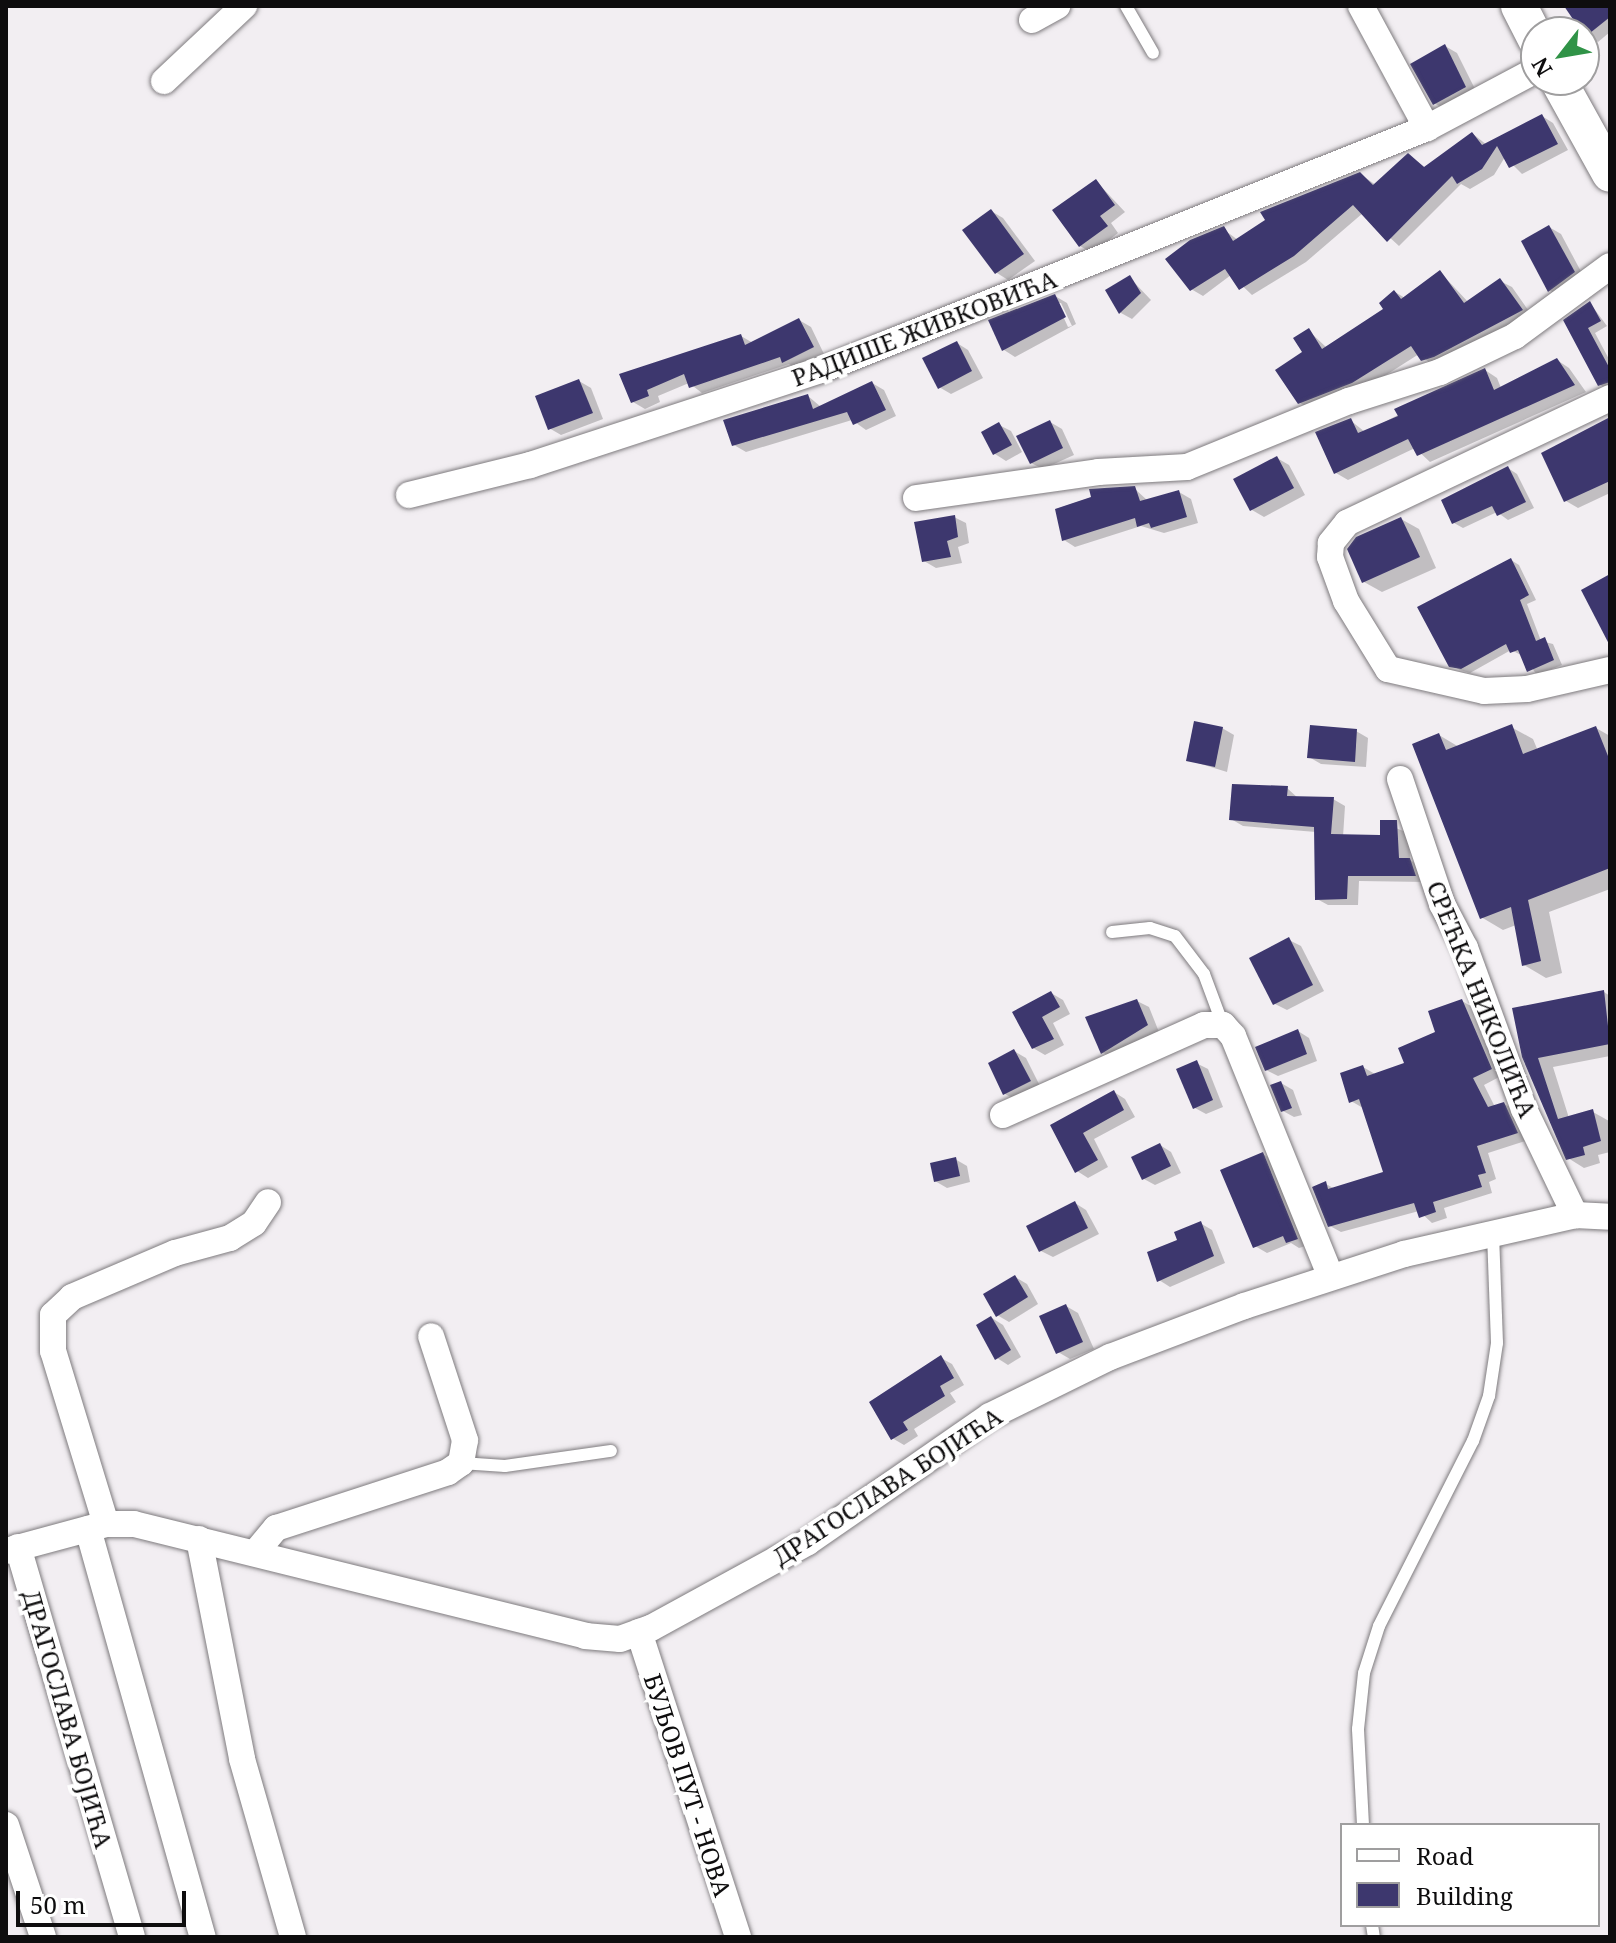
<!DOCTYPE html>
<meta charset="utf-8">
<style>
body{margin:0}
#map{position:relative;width:1616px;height:1943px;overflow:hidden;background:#f2eef2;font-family:"Noto Serif",serif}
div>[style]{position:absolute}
.shadow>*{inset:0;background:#0003}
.building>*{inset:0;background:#3d376e}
.roads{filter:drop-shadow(0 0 2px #7e7b7e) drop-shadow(0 0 2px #7e7b7e)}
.lane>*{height:12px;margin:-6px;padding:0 6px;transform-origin:6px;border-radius:6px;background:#fff}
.street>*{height:26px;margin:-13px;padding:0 13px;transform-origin:13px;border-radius:13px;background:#fff}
.secondary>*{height:36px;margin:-18px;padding:0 18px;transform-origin:18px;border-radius:18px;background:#fff}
span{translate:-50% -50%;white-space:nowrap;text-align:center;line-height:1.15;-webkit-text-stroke:8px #fff;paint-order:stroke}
.street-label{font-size:24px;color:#0e0d0e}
.frame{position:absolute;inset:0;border:8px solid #0e0d0e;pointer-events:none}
.legend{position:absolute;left:1340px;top:1823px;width:260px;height:104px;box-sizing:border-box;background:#fff;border:2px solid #9f9e9f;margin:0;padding:10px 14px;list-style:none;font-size:24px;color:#0e0d0e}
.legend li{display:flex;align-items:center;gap:16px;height:40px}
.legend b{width:40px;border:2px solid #9f9e9f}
.north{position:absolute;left:1520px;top:16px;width:80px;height:80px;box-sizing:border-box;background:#fff;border:2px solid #9f9e9f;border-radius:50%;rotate:239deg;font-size:22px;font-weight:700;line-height:32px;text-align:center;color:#0e0d0e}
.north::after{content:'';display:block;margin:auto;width:28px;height:36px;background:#309347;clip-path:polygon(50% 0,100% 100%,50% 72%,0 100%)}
.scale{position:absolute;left:16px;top:1891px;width:170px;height:36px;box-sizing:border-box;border:4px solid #0e0d0e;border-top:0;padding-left:10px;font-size:24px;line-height:28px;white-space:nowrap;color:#0e0d0e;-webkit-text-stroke:6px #fff;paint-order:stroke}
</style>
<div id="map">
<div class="shadow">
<div style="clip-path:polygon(1568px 6px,1610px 6px,1610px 32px,1598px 42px,1586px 35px)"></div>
<div style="clip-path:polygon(1445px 46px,1457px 53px,1477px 93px,1446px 110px,1434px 103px)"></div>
<div style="clip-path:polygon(1542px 116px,1553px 123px,1568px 150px,1522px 174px,1505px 157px,1494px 175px,1470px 189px,1461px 184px,1399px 246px,1363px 213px,1306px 262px,1252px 295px,1231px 275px,1203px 296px,1191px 289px,1223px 229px,1238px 240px,1360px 174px,1376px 185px,1408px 155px,1426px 168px,1473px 134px,1487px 145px)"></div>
<div style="clip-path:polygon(1096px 181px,1125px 212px,1111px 223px,1118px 233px,1092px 253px,1080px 246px)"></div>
<div style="clip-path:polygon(991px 211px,1003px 218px,1035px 261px,1008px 280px,997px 273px,965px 230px)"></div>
<div style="clip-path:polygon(1549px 227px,1561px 234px,1585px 279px,1561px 297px,1549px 290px)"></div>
<div style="clip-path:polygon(1440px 272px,1469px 303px,1500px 281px,1512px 287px,1533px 317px,1435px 367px,1419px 354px,1364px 389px,1312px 410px,1300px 403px,1309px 331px,1327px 348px,1386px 310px,1395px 292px,1405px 298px)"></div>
<div style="clip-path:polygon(1130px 278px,1151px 300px,1132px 319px,1121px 313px,1108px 291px)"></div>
<div style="clip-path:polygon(evenodd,1055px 296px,1067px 303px,1076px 324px,1015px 357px,1004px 350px,1055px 296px,1057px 303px,1061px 303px,1072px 326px,1068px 327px,1057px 303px)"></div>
<div style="clip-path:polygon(1590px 303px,1607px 326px,1595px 333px,1610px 361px,1608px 389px,1600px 385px,1566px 321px)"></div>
<div style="clip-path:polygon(799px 320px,811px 327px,824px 354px,795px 368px,789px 364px,702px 393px,689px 383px,658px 396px,660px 402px,645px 409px,633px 402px,622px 375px,741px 336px,753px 343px)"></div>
<div style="clip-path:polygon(957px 343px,968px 350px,983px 378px,951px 394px,939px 387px)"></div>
<div style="clip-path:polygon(1557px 360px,1569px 368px,1586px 392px,1430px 462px,1415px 448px,1348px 480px,1336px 473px,1350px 420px,1365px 432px,1485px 370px,1497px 378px,1501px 388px)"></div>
<div style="clip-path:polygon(579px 381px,591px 388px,603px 419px,561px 435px,549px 428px)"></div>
<div style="clip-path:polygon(872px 383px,884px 390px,896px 416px,866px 430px,852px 420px,746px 452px,734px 445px,808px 396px,821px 407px)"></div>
<div style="clip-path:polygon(1610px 419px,1610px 493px,1578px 508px,1566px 501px)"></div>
<div style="clip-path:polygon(1050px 422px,1062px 429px,1074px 455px,1043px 469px,1031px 463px)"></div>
<div style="clip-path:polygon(999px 425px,1011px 431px,1022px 452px,1006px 461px,995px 454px)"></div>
<div style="clip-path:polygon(1277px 458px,1289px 465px,1305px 495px,1264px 517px,1252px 510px)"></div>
<div style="clip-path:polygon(1508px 468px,1517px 474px,1534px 508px,1508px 520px,1497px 512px,1463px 528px,1454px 523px)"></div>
<div style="clip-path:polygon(1134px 488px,1148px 501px,1179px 492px,1191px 499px,1198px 523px,1164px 533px,1141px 526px,1075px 547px,1064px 540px)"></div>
<div style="clip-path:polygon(954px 517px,966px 523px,969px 543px,958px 547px,962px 563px,936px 568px,924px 561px)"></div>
<div style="clip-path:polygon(1401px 519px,1419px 529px,1436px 568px,1382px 592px,1364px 582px)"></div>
<div style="clip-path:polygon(1511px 560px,1519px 565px,1536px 600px,1527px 604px,1541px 641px,1553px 644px,1562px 665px,1537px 675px,1523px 656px,1511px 650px,1470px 673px,1460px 670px,1451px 665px)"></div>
<div style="clip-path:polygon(1511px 727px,1533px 739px,1538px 751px,1596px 728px,1610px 736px,1610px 889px,1549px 912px,1562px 973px,1546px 978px,1524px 965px,1516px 925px,1503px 930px,1481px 917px,1439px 735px,1459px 747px)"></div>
<div style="clip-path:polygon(1222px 728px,1234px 735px,1227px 772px,1188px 760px)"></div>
<div style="clip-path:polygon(1356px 731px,1368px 738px,1366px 767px,1321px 764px,1309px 757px)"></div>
<div style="clip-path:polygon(1287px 788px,1299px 799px,1333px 799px,1345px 806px,1343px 837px,1382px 837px,1382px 823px,1409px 833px,1410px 860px,1421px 867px,1426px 882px,1359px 881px,1358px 905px,1328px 905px,1317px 899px,1316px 832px,1243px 826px,1231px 819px)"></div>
<div style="clip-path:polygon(1289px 940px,1301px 946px,1324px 991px,1287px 1010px,1275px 1004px)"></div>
<div style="clip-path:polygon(1604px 992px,1610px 996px,1610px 1056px,1553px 1067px,1569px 1118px,1593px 1112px,1609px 1121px,1610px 1152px,1598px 1155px,1600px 1163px,1584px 1168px,1568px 1158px,1514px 1010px)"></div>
<div style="clip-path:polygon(1051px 993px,1063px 1000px,1070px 1014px,1053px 1023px,1064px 1045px,1045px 1055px,1033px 1048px,1015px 1013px)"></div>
<div style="clip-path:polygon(1137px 1001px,1149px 1007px,1159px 1032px,1114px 1059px,1102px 1052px)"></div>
<div style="clip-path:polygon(1462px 1001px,1474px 1008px,1503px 1075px,1484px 1085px,1495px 1107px,1504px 1104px,1516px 1110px,1528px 1140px,1488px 1153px,1496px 1179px,1489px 1182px,1492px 1193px,1444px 1208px,1447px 1218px,1432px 1223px,1419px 1211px,1341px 1232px,1330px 1226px,1326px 1184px,1335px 1189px,1386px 1174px,1363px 1108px,1351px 1101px,1363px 1067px,1375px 1074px,1407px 1065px)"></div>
<div style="clip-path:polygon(1298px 1031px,1309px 1038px,1317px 1061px,1278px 1076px,1266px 1070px)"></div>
<div style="clip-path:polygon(1014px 1051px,1026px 1058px,1041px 1088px,1016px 1100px,1005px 1094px)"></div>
<div style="clip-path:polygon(1196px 1063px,1208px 1069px,1223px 1107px,1206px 1114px,1195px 1108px)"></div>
<div style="clip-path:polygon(1281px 1083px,1293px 1090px,1302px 1115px,1294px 1117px,1283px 1111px)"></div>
<div style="clip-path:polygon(1114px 1092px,1125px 1099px,1135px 1117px,1094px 1139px,1108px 1167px,1088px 1178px,1077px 1171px,1053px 1126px)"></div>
<div style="clip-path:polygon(1160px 1145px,1171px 1152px,1181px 1173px,1155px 1185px,1144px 1179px)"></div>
<div style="clip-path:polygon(1263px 1154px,1274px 1161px,1309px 1245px,1299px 1248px,1291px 1243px,1267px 1253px,1255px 1246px)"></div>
<div style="clip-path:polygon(955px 1159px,967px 1166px,970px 1182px,947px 1188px,935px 1181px)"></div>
<div style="clip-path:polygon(1075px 1203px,1086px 1210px,1099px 1234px,1053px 1257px,1041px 1251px)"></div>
<div style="clip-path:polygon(1200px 1223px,1212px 1230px,1225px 1263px,1170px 1287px,1159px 1280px,1180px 1241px)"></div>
<div style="clip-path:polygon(1015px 1277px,1027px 1284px,1038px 1304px,1009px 1322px,997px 1315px)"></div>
<div style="clip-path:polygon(1066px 1306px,1078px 1313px,1094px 1349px,1070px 1359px,1058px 1352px)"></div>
<div style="clip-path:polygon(992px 1318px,1003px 1325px,1021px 1357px,1008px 1365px,997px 1358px)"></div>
<div style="clip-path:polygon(941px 1358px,952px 1364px,964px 1385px,950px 1393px,956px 1402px,914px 1429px,918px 1436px,904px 1445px,892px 1438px)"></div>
</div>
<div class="building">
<div style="clip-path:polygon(1564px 6px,1610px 6px,1610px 17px,1585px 37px)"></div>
<div style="clip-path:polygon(1445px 44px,1466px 87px,1433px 105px,1410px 64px)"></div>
<div style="clip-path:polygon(1542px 114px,1558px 144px,1509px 168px,1497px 146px,1482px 169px,1457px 184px,1452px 176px,1387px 242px,1353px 205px,1294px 256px,1239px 290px,1225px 269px,1190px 291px,1165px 259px,1190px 240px,1224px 226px,1233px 241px,1265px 220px,1260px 212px,1360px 172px,1373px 185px,1408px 153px,1424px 167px,1472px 132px,1482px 145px)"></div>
<div style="clip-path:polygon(1096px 179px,1115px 205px,1100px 216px,1108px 226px,1079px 247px,1052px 210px)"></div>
<div style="clip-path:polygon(991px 209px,1024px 254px,995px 274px,962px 230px)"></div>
<div style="clip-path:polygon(1549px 225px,1575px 272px,1548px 292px,1521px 241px)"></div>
<div style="clip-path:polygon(1440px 270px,1464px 303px,1500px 278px,1523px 310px,1434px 357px,1421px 361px,1411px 346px,1352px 383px,1298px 404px,1275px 370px,1302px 352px,1293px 338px,1309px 328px,1322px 349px,1383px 309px,1379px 303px,1394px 290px,1401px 299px)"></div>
<div style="clip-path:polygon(1130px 275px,1141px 293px,1119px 314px,1105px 290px)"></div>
<div style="clip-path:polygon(1055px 294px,1066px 317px,1002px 351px,988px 320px)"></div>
<div style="clip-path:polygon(1590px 301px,1601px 321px,1588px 328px,1610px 369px,1610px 382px,1598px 386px,1563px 320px)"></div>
<div style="clip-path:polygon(799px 318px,814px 347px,782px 363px,780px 357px,689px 388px,684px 374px,647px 390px,649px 396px,631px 403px,619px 374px,741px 334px,745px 345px)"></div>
<div style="clip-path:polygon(957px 341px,972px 371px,938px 389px,922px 358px)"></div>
<div style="clip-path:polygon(1557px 358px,1575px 385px,1417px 456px,1408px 439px,1334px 474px,1315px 432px,1351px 418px,1358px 433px,1398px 416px,1394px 409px,1485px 368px,1494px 390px)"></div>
<div style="clip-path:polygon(579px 379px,593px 413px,548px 430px,535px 396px)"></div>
<div style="clip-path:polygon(872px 381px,886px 410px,853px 425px,847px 412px,732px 446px,723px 420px,808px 394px,813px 409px)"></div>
<div style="clip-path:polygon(1610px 417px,1610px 481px,1564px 502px,1541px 453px)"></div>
<div style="clip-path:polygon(1050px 420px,1063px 448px,1030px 464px,1016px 436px)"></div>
<div style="clip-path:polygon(999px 422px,1012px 445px,993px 455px,981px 432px)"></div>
<div style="clip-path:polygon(1277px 456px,1294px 488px,1250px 511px,1233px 479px)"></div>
<div style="clip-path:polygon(1508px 466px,1526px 502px,1497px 516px,1492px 506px,1452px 524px,1441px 500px)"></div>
<div style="clip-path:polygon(1135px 486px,1140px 501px,1179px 490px,1187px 517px,1151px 528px,1149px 523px,1137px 527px,1135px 518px,1062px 541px,1055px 509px,1091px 497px,1089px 489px)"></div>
<div style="clip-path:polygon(955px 515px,958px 537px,947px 541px,951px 557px,922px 562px,914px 522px)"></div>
<div style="clip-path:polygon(1401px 517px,1420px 557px,1362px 583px,1347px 549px,1356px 537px)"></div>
<div style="clip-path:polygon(1511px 558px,1529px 595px,1520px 600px,1536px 641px,1545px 637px,1554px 660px,1527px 672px,1518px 650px,1510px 653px,1506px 644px,1461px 669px,1449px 667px,1417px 607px)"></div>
<div style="clip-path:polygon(1610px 574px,1610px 646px,1581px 590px)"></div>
<div style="clip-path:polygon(1194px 721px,1223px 727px,1215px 767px,1186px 761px)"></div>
<div style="clip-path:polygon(1512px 724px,1523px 754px,1596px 726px,1610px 761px,1610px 868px,1528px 900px,1541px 961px,1522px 966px,1511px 907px,1480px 919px,1412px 744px,1439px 733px,1446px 750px)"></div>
<div style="clip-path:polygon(1310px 725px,1357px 729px,1355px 762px,1307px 758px)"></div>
<div style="clip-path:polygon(1232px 784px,1288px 786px,1287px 796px,1334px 797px,1331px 834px,1380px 835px,1380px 820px,1397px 820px,1399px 858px,1410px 858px,1416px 876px,1348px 876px,1347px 899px,1315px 900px,1314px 827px,1229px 820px)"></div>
<div style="clip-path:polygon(1289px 937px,1313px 985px,1273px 1005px,1249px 958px)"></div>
<div style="clip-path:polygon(1604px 990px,1610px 1044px,1538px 1058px,1558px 1119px,1593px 1109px,1601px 1141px,1583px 1147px,1585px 1155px,1566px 1160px,1522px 1057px,1512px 1008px)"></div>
<div style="clip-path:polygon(1051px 991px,1060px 1007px,1042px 1017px,1054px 1039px,1032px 1049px,1012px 1012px)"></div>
<div style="clip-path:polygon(1137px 999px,1148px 1025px,1101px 1054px,1085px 1017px)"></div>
<div style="clip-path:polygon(1462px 999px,1492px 1069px,1473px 1078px,1488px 1107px,1504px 1102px,1518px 1133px,1477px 1146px,1486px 1173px,1478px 1175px,1482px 1187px,1433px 1202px,1436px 1212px,1419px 1218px,1414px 1203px,1328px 1227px,1312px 1187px,1326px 1181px,1328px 1189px,1383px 1172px,1359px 1099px,1349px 1103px,1340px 1073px,1363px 1065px,1367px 1076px,1404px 1063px,1398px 1048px,1435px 1032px,1428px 1011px)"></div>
<div style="clip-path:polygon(1298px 1029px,1307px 1054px,1265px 1071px,1255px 1047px)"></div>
<div style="clip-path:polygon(1014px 1049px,1031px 1081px,1003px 1095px,988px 1063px)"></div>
<div style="clip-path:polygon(1197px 1060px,1213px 1100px,1193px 1109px,1176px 1069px)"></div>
<div style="clip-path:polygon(1281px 1081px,1292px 1108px,1281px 1112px,1270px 1085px)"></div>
<div style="clip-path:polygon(1114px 1090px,1124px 1110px,1083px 1133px,1098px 1160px,1075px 1173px,1050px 1125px)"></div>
<div style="clip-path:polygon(1160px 1143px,1171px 1166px,1142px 1180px,1131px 1157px)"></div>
<div style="clip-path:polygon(1263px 1152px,1298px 1239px,1286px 1243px,1283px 1236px,1253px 1248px,1220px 1170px)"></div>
<div style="clip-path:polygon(956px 1157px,960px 1176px,934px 1182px,930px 1163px)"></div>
<div style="clip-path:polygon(1075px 1201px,1088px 1228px,1039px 1252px,1026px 1226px)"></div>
<div style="clip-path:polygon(1201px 1221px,1214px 1256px,1157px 1282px,1147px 1252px,1177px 1240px,1174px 1232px)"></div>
<div style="clip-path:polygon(1015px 1275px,1028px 1297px,996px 1317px,983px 1294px)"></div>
<div style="clip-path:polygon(1066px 1304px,1083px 1342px,1056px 1354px,1039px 1316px)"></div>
<div style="clip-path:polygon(991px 1316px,1011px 1350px,995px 1360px,976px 1325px)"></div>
<div style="clip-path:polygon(941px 1355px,954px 1378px,940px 1386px,945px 1396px,903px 1422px,908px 1430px,891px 1440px,869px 1402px)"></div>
</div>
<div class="roads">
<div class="lane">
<div style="left:1126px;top:6px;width:54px;rotate:60.1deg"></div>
<div style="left:1112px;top:932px;width:38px;rotate:-6deg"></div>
<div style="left:1150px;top:928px;width:26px;rotate:18deg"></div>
<div style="left:1175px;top:936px;width:48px;rotate:52.7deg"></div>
<div style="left:1204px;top:974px;width:54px;rotate:69.6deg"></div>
<div style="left:461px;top:1463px;width:44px;rotate:3.9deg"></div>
<div style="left:505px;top:1466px;width:107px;rotate:-8.1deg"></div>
<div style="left:1363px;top:1825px;width:96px;rotate:-93deg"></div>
<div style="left:1358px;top:1729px;width:56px;rotate:-83.9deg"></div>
<div style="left:1364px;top:1673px;width:49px;rotate:-72.3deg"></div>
<div style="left:1379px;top:1626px;width:208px;rotate:-63.1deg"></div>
<div style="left:1473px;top:1441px;width:48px;rotate:-70.4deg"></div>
<div style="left:1489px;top:1396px;width:54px;rotate:-81.4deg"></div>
<div style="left:1497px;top:1343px;width:110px;rotate:-92.1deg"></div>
<div style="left:1372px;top:1925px;width:12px;rotate:81deg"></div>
</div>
<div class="street">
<div style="left:1361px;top:6px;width:139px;rotate:61.6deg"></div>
<div style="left:1032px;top:20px;width:29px;rotate:-29deg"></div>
<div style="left:164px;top:81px;width:110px;rotate:-43.2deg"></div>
<div style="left:1610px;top:398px;width:291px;rotate:154.6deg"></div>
<div style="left:1347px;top:523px;width:26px;rotate:129deg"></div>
<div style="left:1331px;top:543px;width:14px;rotate:94deg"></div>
<div style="left:1330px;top:557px;width:47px;rotate:70deg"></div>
<div style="left:1346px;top:601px;width:80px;rotate:58.3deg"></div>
<div style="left:1388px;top:669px;width:98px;rotate:12.9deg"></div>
<div style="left:1484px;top:691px;width:43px;rotate:-2.7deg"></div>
<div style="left:1527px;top:689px;width:85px;rotate:-12.9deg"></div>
<div style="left:409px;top:495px;width:125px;rotate:-13.9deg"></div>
<div style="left:530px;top:465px;width:306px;rotate:-18.1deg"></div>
<div style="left:821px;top:370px;width:653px;rotate:-21.77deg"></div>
<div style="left:1427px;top:128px;width:123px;rotate:-28deg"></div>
<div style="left:916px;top:498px;width:184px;rotate:-8.1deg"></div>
<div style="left:1098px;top:472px;width:89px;rotate:-3.2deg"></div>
<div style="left:1187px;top:467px;width:175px;rotate:-22.2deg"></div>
<div style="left:1349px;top:401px;width:96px;rotate:-17.7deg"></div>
<div style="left:1440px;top:372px;width:83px;rotate:-25.6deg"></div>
<div style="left:1515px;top:336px;width:118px;rotate:-36.4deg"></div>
<div style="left:1400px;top:779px;width:132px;rotate:71.4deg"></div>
<div style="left:1442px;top:904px;width:50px;rotate:62.4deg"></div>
<div style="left:1465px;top:948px;width:171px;rotate:69.9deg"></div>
<div style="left:1524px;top:1109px;width:118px;rotate:64.3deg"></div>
<div style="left:1003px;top:1115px;width:220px;rotate:-24.1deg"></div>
<div style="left:1204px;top:1025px;width:19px"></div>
<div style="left:1223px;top:1025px;width:15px;rotate:48deg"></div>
<div style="left:1233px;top:1036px;width:260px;rotate:67.9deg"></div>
<div style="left:106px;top:1524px;width:181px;rotate:-107deg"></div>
<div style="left:53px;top:1351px;width:36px;rotate:-90deg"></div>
<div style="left:53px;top:1315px;width:26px;rotate:-43deg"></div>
<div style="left:72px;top:1297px;width:112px;rotate:-23.1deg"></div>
<div style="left:175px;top:1253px;width:57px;rotate:-15.3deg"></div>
<div style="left:230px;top:1238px;width:28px;rotate:-32deg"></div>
<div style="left:254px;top:1223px;width:25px;rotate:-56deg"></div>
<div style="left:88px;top:1529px;width:424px;rotate:74.3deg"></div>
<div style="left:199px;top:1539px;width:224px;rotate:78.9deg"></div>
<div style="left:242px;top:1759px;width:185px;rotate:74deg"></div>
<div style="left:18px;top:1547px;width:406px;rotate:73.7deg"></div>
<div style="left:6px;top:1551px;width:104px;rotate:-15.1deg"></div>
<div style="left:106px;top:1524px;width:28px"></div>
<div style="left:134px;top:1524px;width:465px;rotate:13.9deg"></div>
<div style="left:585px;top:1636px;width:35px;rotate:5deg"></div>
<div style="left:620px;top:1639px;width:33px;rotate:-20deg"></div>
<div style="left:651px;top:1628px;width:179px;rotate:-28.7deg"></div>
<div style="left:808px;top:1542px;width:221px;rotate:-34.7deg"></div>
<div style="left:990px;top:1416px;width:134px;rotate:-26.2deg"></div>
<div style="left:1110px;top:1357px;width:143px;rotate:-20.8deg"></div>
<div style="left:1244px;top:1306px;width:168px;rotate:-18deg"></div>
<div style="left:1404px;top:1254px;width:175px;rotate:-12.8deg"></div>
<div style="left:1575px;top:1215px;width:35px;rotate:3deg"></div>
<div style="left:255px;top:1553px;width:33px;rotate:-50deg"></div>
<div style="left:276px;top:1528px;width:181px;rotate:-18deg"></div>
<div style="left:448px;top:1472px;width:16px;rotate:-35deg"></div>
<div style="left:461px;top:1463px;width:23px;rotate:-80deg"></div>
<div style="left:465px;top:1440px;width:109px;rotate:-108.1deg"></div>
<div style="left:639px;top:1632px;width:321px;rotate:72deg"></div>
<div style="left:6px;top:1825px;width:118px;rotate:71.7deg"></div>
</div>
<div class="secondary">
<div style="left:1519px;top:6px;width:37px;rotate:63deg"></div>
<div style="left:1558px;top:80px;width:107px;rotate:61deg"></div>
</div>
</div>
<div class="street-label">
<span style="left:924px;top:328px;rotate:-21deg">РАДИШЕ ЖИВКОВИЋА</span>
<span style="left:1482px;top:999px;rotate:68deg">СРЕЋКА НИКОЛИЋА</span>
<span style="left:887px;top:1486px;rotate:-33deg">ДРАГОСЛАВА БОЈИЋА</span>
<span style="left:68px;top:1719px;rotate:74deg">ДРАГОСЛАВА БОЈИЋА</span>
<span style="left:688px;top:1785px;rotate:72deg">БУЉОВ ПУТ - НОВА</span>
</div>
<div class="frame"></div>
<ul class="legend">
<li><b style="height:10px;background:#fff"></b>Road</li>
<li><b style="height:22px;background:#3d376e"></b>Building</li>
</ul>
<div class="north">N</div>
<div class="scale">50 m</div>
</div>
